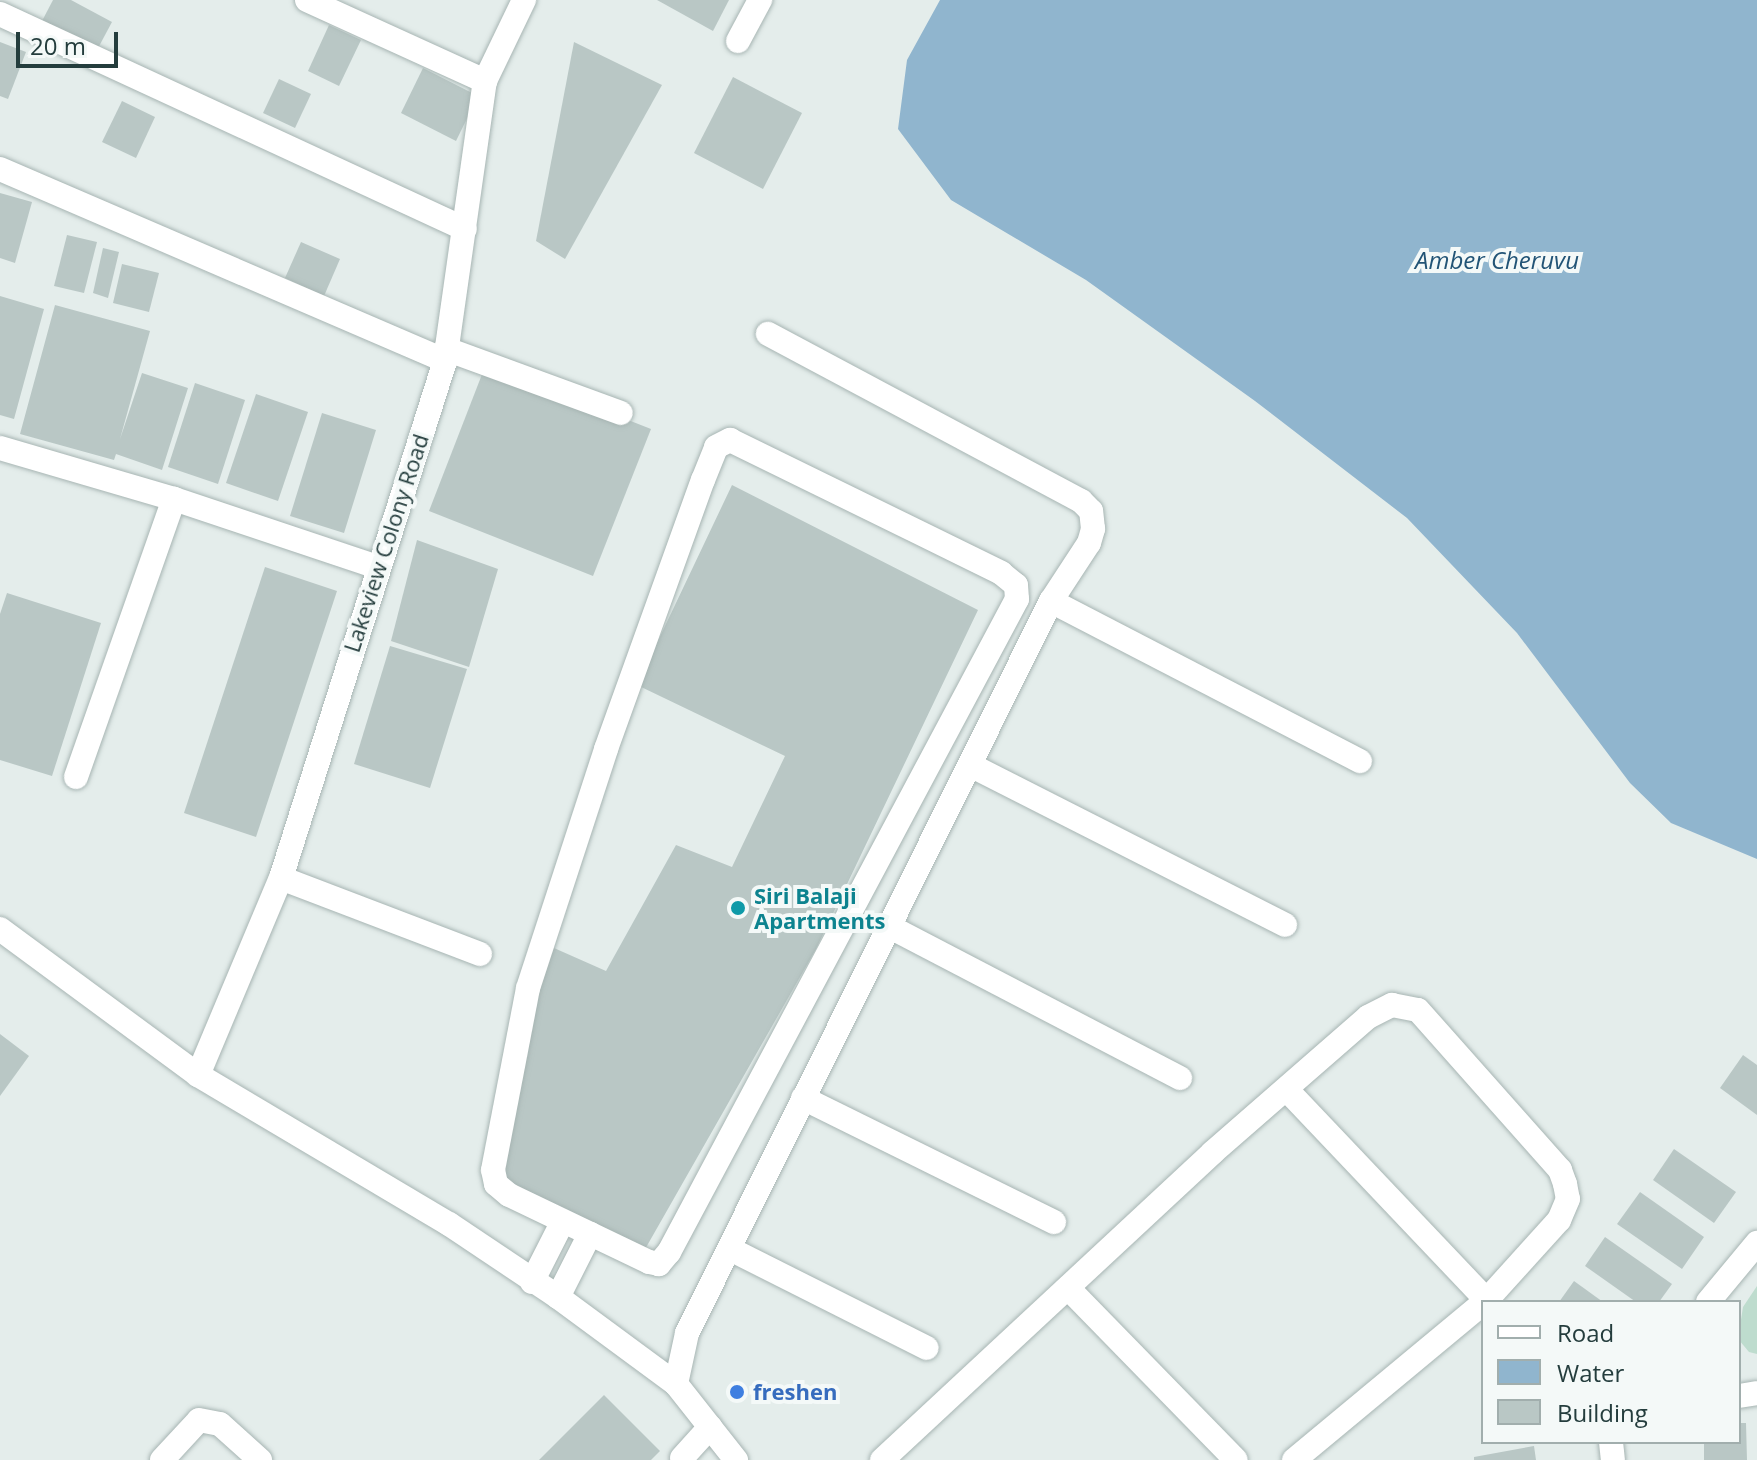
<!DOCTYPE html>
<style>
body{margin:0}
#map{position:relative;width:1757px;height:1460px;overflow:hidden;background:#e4edeb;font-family:"Open Sans",sans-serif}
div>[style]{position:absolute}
.green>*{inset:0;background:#bedcce}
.water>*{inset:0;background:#90b5ce}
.building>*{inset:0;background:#b9c7c5}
.roads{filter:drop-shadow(0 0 2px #a7b5b3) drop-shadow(0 0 2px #a7b5b3)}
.street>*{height:24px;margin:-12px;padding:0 12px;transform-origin:12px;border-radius:12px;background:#fff}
.dots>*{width:22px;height:22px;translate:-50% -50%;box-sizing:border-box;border:4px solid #f4f9f8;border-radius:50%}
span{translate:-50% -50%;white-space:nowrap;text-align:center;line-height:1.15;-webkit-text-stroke:8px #f4f9f8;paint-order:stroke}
.street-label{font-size:22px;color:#243d3d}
.culture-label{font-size:22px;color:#0d838f;font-weight:700}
.left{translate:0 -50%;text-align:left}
.shop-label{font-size:22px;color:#366cbe;font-weight:700}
.water-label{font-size:24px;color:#225476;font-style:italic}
.legend{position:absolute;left:1481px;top:1300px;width:260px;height:144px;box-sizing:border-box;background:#f4f9f8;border:2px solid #a1aead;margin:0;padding:10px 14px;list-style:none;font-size:24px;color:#243d3d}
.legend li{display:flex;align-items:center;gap:16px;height:40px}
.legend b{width:40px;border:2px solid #a1aead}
.scale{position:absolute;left:16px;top:32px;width:102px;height:36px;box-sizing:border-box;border:4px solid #243d3d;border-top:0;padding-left:10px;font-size:24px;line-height:28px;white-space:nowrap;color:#243d3d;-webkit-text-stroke:6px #f4f9f8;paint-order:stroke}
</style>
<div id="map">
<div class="green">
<div style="clip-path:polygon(1757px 1286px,1757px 1354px,1749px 1352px,1739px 1340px,1739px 1332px,1743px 1307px)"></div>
</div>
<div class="water">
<div style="clip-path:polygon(940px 0,1757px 0,1757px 859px,1671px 823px,1630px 783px,1517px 633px,1407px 518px,1255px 401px,1086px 280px,951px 200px,898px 129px,907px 60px)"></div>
</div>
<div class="building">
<div style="clip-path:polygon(53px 0,71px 0,112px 22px,97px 50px,42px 21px)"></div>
<div style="clip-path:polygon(657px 0,729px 0,713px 31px)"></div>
<div style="clip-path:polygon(329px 25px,361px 40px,339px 86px,308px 71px)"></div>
<div style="clip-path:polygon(0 42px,26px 52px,8px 99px,0 96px)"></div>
<div style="clip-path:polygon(574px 42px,662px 85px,565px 259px,536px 241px)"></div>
<div style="clip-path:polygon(423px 68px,478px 96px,456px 141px,401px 113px)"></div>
<div style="clip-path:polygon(733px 77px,802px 113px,763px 189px,694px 153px)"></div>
<div style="clip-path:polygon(279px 79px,311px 94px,295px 128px,263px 113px)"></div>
<div style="clip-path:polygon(122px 101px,155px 117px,136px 158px,102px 142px)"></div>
<div style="clip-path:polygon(0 193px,32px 202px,15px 263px,0 258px)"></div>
<div style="clip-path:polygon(67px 235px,97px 242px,84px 293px,54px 286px)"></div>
<div style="clip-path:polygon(301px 242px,340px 259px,324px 296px,285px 278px)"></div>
<div style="clip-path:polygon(103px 248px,119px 252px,108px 298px,93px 293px)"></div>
<div style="clip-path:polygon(122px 264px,159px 273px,149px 312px,113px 303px)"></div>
<div style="clip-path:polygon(0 296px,44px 309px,14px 419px,0 415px)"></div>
<div style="clip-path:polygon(55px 305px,150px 331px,120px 439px,142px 373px,188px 388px,162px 470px,116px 454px,114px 460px,20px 434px)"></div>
<div style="clip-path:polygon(486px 364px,651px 429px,593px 576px,429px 511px)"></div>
<div style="clip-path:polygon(195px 383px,245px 400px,218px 484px,168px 467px)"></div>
<div style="clip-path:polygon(256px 394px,308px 412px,278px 501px,226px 483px)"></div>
<div style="clip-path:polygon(322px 413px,376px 430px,344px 533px,290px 516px)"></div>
<div style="clip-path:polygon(732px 485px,978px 610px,816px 949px,644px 1251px,501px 1180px,539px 985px,554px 948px,606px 971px,676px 845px,732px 867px,785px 756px,637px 685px)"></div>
<div style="clip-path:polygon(417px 540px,498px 569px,469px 667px,391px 641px)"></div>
<div style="clip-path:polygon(265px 567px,337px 591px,256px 837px,184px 813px)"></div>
<div style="clip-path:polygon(7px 593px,101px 623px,52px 776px,0 760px,0 614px)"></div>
<div style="clip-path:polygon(390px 646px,467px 669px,430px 788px,354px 764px)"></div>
<div style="clip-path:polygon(0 1034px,29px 1056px,0 1096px)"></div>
<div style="clip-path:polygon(1743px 1055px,1757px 1065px,1757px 1115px,1720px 1088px)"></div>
<div style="clip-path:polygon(1674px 1149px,1736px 1192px,1714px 1223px,1653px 1180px)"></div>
<div style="clip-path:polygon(1640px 1192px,1704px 1237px,1682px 1269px,1617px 1224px)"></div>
<div style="clip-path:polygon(1605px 1237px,1672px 1284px,1659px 1302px,1636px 1302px,1585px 1266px)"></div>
<div style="clip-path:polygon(1574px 1281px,1603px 1302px,1559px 1302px)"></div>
<div style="clip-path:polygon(604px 1395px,660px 1451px,651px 1460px,539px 1460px)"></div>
<div style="clip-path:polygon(1739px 1423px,1746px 1423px,1747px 1460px,1704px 1460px,1704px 1442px,1739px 1442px)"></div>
<div style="clip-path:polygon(1534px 1446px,1536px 1460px,1474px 1460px,1474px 1457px)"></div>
</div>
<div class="roads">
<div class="street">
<div style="left:307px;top:0;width:196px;rotate:24.5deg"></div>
<div style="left:0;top:14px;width:512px;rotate:24.81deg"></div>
<div style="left:738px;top:41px;width:47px;rotate:-61.8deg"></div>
<div style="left:0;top:169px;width:485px;rotate:23.3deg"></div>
<div style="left:446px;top:349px;width:186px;rotate:20.1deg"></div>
<div style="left:730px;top:440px;width:302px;rotate:26.1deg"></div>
<div style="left:1001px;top:573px;width:19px;rotate:39deg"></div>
<div style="left:1016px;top:585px;width:14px;rotate:86deg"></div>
<div style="left:1017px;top:599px;width:740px;rotate:118.05deg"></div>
<div style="left:669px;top:1252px;width:16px;rotate:130deg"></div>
<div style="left:659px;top:1264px;width:10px;rotate:-169deg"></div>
<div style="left:649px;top:1262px;width:155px;rotate:-154.4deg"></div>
<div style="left:509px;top:1195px;width:17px;rotate:-140deg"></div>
<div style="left:496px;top:1184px;width:14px;rotate:-102deg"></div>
<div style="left:493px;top:1170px;width:185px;rotate:-79.1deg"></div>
<div style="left:528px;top:988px;width:251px;rotate:-71.9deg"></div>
<div style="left:606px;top:749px;width:286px;rotate:-70.2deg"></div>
<div style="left:703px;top:480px;width:35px;rotate:-68deg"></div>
<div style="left:716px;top:447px;width:16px;rotate:-27deg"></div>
<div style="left:0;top:448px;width:181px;rotate:16.3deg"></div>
<div style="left:174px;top:499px;width:214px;rotate:18.5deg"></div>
<div style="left:1051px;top:601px;width:348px;rotate:27.4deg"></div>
<div style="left:972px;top:766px;width:351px;rotate:26.9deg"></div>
<div style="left:76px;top:777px;width:295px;rotate:-70.6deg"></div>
<div style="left:281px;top:878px;width:213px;rotate:20.9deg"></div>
<div style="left:890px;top:927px;width:327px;rotate:27.5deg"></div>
<div style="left:0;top:929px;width:246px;rotate:36.4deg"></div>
<div style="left:198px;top:1075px;width:292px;rotate:30.7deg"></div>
<div style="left:449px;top:1224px;width:131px;rotate:33.8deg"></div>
<div style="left:558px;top:1297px;width:147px;rotate:36.4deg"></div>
<div style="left:676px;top:1384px;width:97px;rotate:51.7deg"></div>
<div style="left:198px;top:1075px;width:214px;rotate:-67.2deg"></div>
<div style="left:281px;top:878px;width:542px;rotate:-72.4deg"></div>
<div style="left:445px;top:361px;width:283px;rotate:-81.9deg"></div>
<div style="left:485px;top:81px;width:90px;rotate:-64.3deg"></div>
<div style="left:1287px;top:1090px;width:289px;rotate:46.5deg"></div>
<div style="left:803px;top:1098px;width:280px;rotate:26.3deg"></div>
<div style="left:730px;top:1249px;width:220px;rotate:26.7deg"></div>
<div style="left:532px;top:1282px;width:68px;rotate:-63.1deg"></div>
<div style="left:1068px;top:1288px;width:240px;rotate:45.7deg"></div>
<div style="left:558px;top:1297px;width:71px;rotate:-63.1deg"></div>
<div style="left:1708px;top:1302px;width:77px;rotate:-50.3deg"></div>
<div style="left:676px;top:1384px;width:52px;rotate:-77.8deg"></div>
<div style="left:687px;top:1333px;width:818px;rotate:-63.56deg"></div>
<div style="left:1051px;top:601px;width:69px;rotate:-56.8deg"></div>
<div style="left:1089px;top:543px;width:15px;rotate:-74deg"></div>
<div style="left:1093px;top:529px;width:18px;rotate:-96deg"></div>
<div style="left:1091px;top:511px;width:14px;rotate:-135deg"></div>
<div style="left:1081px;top:501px;width:355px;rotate:-151.9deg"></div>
<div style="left:1739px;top:1396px;width:18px;rotate:-9deg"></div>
<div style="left:1611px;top:1442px;width:18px;rotate:84deg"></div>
<div style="left:682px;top:1458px;width:42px;rotate:-47.9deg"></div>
<div style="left:162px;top:1460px;width:54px;rotate:-47.2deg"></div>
<div style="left:199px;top:1420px;width:21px;rotate:11deg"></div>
<div style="left:220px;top:1424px;width:54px;rotate:42deg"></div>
<div style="left:882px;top:1460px;width:451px;rotate:-42.9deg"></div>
<div style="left:1212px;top:1153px;width:207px;rotate:-41.1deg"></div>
<div style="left:1368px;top:1017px;width:27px;rotate:-27deg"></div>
<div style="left:1392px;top:1005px;width:26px;rotate:11deg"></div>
<div style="left:1418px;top:1010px;width:214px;rotate:48.4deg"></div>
<div style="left:1560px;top:1170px;width:15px;rotate:70deg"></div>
<div style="left:1565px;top:1184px;width:15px;rotate:79deg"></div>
<div style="left:1568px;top:1199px;width:23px;rotate:113deg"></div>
<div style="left:1559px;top:1220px;width:110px;rotate:132.1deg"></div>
<div style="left:1294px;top:1460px;width:246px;rotate:-39.7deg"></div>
</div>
</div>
<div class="dots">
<div style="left:738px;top:908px;background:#0f9aa8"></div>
<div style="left:737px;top:1392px;background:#3f7fe0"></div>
</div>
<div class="street-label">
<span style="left:386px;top:543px;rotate:-72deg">Lakeview Colony Road</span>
</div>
<div class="culture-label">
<span class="left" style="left:754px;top:908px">Siri Balaji<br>Apartments</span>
</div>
<div class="shop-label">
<span class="left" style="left:753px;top:1392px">freshen</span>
</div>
<div class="water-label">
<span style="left:1497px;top:260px">Amber Cheruvu</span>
</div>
<ul class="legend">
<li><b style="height:10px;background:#fff"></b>Road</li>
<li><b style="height:22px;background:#90b5ce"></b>Water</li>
<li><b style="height:22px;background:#b9c7c5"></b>Building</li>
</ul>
<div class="scale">20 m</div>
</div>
